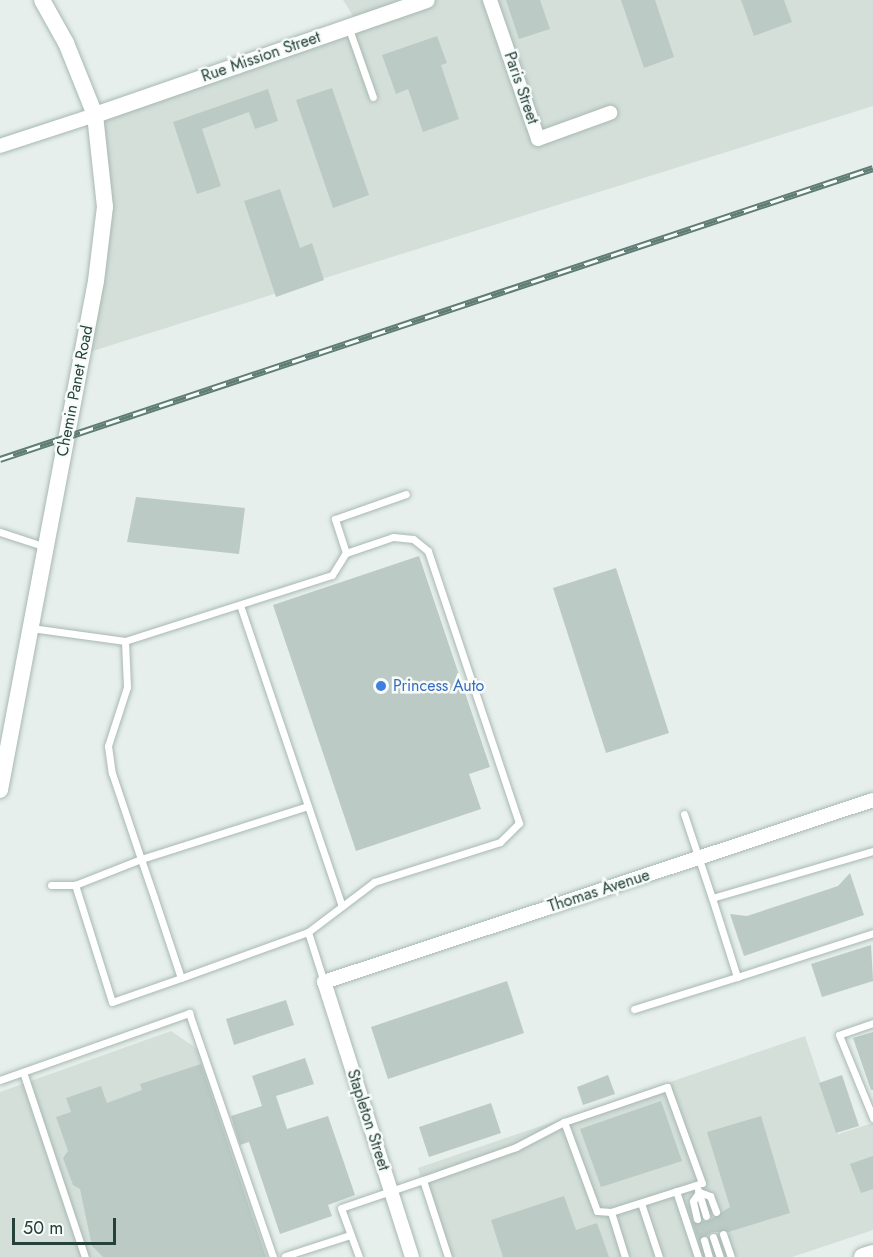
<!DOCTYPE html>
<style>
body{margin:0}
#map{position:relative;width:873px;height:1257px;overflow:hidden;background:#e6efeb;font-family:Jost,sans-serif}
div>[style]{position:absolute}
.built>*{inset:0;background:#d4dfda}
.building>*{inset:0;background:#bbcac4}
.roads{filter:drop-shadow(0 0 2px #a8b8b2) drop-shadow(0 0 2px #a8b8b2)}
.service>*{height:7px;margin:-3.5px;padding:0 3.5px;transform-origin:3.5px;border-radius:3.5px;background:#fff}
.minor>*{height:14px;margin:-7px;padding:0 7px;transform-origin:7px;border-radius:7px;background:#fff}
.tertiary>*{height:16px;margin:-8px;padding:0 8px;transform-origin:8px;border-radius:8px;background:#fff}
.secondary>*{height:18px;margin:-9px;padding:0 9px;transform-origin:9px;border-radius:9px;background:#fff}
.rail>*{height:7px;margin-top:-3.5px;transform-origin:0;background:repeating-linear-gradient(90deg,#f7fbf9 0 14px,#5f7d75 0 28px);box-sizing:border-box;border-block:2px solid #5f7d75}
.dots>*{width:16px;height:16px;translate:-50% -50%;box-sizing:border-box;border:3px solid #f7fbf9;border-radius:50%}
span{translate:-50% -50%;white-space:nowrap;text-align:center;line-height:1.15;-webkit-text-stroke:5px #f7fbf9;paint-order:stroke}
.street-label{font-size:16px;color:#24423a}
.shop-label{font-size:16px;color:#366cbe}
.left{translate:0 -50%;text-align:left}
.scale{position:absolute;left:12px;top:1218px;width:104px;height:27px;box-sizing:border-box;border:3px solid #24423a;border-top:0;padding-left:8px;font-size:18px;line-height:21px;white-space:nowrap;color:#24423a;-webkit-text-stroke:4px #f7fbf9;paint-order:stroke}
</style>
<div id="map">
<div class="built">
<div style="clip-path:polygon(343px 0,873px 0,873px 106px,83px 354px,102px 245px,95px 115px,357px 22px)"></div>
<div style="clip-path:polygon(171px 1031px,199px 1050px,268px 1257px,0 1257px,0 1092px)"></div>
<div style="clip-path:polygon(805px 1036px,838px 1134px,873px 1123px,873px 1230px,792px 1257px,445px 1257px,418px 1168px)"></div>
</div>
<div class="building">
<div style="clip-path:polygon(506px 0,540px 0,550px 29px,519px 39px)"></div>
<div style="clip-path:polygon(621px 0,655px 0,674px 57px,644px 68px)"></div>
<div style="clip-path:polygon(741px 0,784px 0,792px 22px,754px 36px)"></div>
<div style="clip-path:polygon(437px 36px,447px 63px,441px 65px,459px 119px,423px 132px,408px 89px,396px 94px,382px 55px)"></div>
<div style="clip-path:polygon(332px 88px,369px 195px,333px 208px,296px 100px)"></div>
<div style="clip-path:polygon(268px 89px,278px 121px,255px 129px,249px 112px,202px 129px,221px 186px,197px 194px,173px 122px)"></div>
<div style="clip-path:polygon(280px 189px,300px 248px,312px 243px,324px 280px,276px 297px,244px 201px)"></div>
<div style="clip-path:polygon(136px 497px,245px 508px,239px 554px,127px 542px)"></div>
<div style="clip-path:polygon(419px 556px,490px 767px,469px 774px,481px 809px,356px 851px,273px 605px)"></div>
<div style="clip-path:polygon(616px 568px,669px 733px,606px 753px,553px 588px)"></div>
<div style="clip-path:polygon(850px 873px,864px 915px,744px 956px,730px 914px,747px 916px,823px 891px,838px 886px)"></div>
<div style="clip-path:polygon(871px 945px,873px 981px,822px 997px,811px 964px)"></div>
<div style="clip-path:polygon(507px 981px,524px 1033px,388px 1079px,371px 1027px)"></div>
<div style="clip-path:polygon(286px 1000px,294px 1025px,234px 1045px,226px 1019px)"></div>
<div style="clip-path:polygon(873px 1032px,873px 1090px,871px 1090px,853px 1038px)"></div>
<div style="clip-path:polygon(305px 1058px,314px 1084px,276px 1096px,287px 1129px,328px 1116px,355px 1195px,328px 1205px,332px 1216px,280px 1234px,249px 1142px,240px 1145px,231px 1116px,262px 1106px,252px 1076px)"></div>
<div style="clip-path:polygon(201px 1064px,266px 1257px,103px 1257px,92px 1246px,80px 1189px,73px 1185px,63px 1158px,68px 1151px,56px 1117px,71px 1112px,66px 1098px,101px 1086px,107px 1103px,142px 1090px,140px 1084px)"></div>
<div style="clip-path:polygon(608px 1075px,615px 1094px,583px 1105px,577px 1087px)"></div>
<div style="clip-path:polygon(842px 1075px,859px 1126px,836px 1133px,819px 1083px)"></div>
<div style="clip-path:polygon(661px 1101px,682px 1161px,601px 1187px,580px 1129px)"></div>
<div style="clip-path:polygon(491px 1103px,501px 1133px,429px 1157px,419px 1127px)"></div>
<div style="clip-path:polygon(761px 1116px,790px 1213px,728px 1232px,712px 1232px,699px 1241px,692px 1222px,708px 1221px,730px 1207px,707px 1132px)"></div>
<div style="clip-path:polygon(873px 1156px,873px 1189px,861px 1193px,850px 1164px)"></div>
<div style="clip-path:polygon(564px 1196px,576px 1230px,597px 1223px,609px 1257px,503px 1257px,491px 1220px)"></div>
</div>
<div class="roads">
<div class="service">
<div style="left:349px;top:29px;width:72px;rotate:70.6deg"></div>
<div style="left:0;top:532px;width:48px;rotate:18.1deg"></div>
<div style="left:240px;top:605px;width:316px;rotate:71.3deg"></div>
<div style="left:31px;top:628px;width:95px;rotate:7.9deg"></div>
<div style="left:125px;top:641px;width:46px;rotate:87.5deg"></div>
<div style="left:127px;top:687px;width:62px;rotate:107.9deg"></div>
<div style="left:108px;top:746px;width:27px;rotate:82deg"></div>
<div style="left:112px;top:773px;width:91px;rotate:71.4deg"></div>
<div style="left:141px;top:859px;width:40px;rotate:71.1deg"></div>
<div style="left:154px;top:897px;width:85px;rotate:71.6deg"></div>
<div style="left:181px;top:978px;width:73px;rotate:160.8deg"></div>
<div style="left:112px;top:1002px;width:123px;rotate:-107.5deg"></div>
<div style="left:75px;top:885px;width:71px;rotate:-21.5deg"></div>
<div style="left:141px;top:859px;width:172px;rotate:-17.6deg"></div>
<div style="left:125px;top:641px;width:217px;rotate:-17.7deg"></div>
<div style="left:332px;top:575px;width:26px;rotate:-58deg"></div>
<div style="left:684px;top:814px;width:89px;rotate:71.6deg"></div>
<div style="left:712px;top:898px;width:168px;rotate:-16.3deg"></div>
<div style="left:51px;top:885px;width:24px"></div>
<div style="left:712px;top:898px;width:83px;rotate:72.4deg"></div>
<div style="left:737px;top:977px;width:143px;rotate:-17.9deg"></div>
<div style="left:308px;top:932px;width:52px;rotate:72.3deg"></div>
<div style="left:181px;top:978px;width:135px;rotate:-19.9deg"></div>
<div style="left:308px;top:932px;width:83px;rotate:-37.1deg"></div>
<div style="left:374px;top:882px;width:132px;rotate:-17.6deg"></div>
<div style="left:500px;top:842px;width:27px;rotate:-45deg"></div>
<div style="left:519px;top:823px;width:287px;rotate:-108.5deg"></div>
<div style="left:428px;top:551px;width:19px;rotate:-141deg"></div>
<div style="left:413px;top:539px;width:20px;rotate:-174deg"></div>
<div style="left:393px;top:537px;width:50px;rotate:161.2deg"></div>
<div style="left:346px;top:553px;width:36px;rotate:-108deg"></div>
<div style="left:335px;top:519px;width:75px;rotate:-19.4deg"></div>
<div style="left:634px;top:1009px;width:108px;rotate:-17.3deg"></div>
<div style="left:873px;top:1023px;width:36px;rotate:161deg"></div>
<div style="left:839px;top:1035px;width:90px;rotate:67.7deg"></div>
<div style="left:23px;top:1072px;width:195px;rotate:71.5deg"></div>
<div style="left:0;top:1080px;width:201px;rotate:-19.5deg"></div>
<div style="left:189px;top:1013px;width:258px;rotate:71deg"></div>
<div style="left:667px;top:1087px;width:102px;rotate:70deg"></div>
<div style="left:702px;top:1183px;width:96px;rotate:162.3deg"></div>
<div style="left:611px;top:1212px;width:14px;rotate:-176deg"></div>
<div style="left:597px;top:1211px;width:95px;rotate:-110.3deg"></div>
<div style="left:564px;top:1122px;width:109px;rotate:-18.8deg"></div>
<div style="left:698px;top:1190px;width:27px;rotate:73deg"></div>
<div style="left:676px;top:1191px;width:70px;rotate:71.6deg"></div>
<div style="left:641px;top:1203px;width:57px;rotate:71.6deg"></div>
<div style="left:611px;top:1212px;width:47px;rotate:72.7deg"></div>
<div style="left:697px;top:1219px;width:18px;rotate:-103deg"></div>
<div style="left:693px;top:1201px;width:11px;rotate:-56deg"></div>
<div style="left:699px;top:1192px;width:12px;rotate:20deg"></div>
<div style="left:710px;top:1196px;width:17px;rotate:69deg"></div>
<div style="left:723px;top:1234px;width:24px;rotate:71deg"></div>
<div style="left:713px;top:1237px;width:21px;rotate:71deg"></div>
<div style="left:704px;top:1240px;width:18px;rotate:74deg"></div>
<div style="left:285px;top:1256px;width:68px;rotate:-17.9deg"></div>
<div style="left:359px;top:1257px;width:52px;rotate:-110.2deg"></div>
<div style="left:341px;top:1208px;width:87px;rotate:-18.9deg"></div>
<div style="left:448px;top:1257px;width:81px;rotate:-108deg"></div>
<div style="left:423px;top:1180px;width:99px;rotate:-19.5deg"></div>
<div style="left:516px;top:1147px;width:54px;rotate:-27.5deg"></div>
</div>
<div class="minor">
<div style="left:490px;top:0;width:147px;rotate:70.9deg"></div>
<div style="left:538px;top:139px;width:77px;rotate:-19.9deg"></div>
<div style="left:0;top:146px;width:100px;rotate:-18.1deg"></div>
<div style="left:412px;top:1257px;width:289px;rotate:-107.7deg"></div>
<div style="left:324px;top:982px;width:578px;rotate:-18.34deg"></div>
</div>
<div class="tertiary">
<div style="left:95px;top:115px;width:351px;rotate:-19.1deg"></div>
<div style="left:0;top:790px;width:518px;rotate:-79.32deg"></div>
<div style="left:96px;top:281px;width:75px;rotate:-83.1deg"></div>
<div style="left:105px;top:207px;width:93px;rotate:-96.2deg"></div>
<div style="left:95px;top:115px;width:78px;rotate:-111.9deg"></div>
<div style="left:66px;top:43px;width:49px;rotate:-119.2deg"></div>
</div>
<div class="secondary">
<div style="left:863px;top:1257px;width:10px;rotate:-17deg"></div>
</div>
</div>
<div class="rail">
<div style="left:0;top:459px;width:920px;rotate:-18.43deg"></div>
</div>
<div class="dots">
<div style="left:381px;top:686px;background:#3f7fe0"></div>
</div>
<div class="street-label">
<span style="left:261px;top:57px;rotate:-19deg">Rue Mission Street</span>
<span style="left:521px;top:88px;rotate:71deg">Paris Street</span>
<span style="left:75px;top:391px;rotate:-79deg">Chemin Panet Road</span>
<span style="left:599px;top:891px;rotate:-18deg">Thomas Avenue</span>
<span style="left:368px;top:1120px;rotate:72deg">Stapleton Street</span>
</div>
<div class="shop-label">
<span class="left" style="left:393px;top:686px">Princess Auto</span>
</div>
<div class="scale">50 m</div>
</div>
